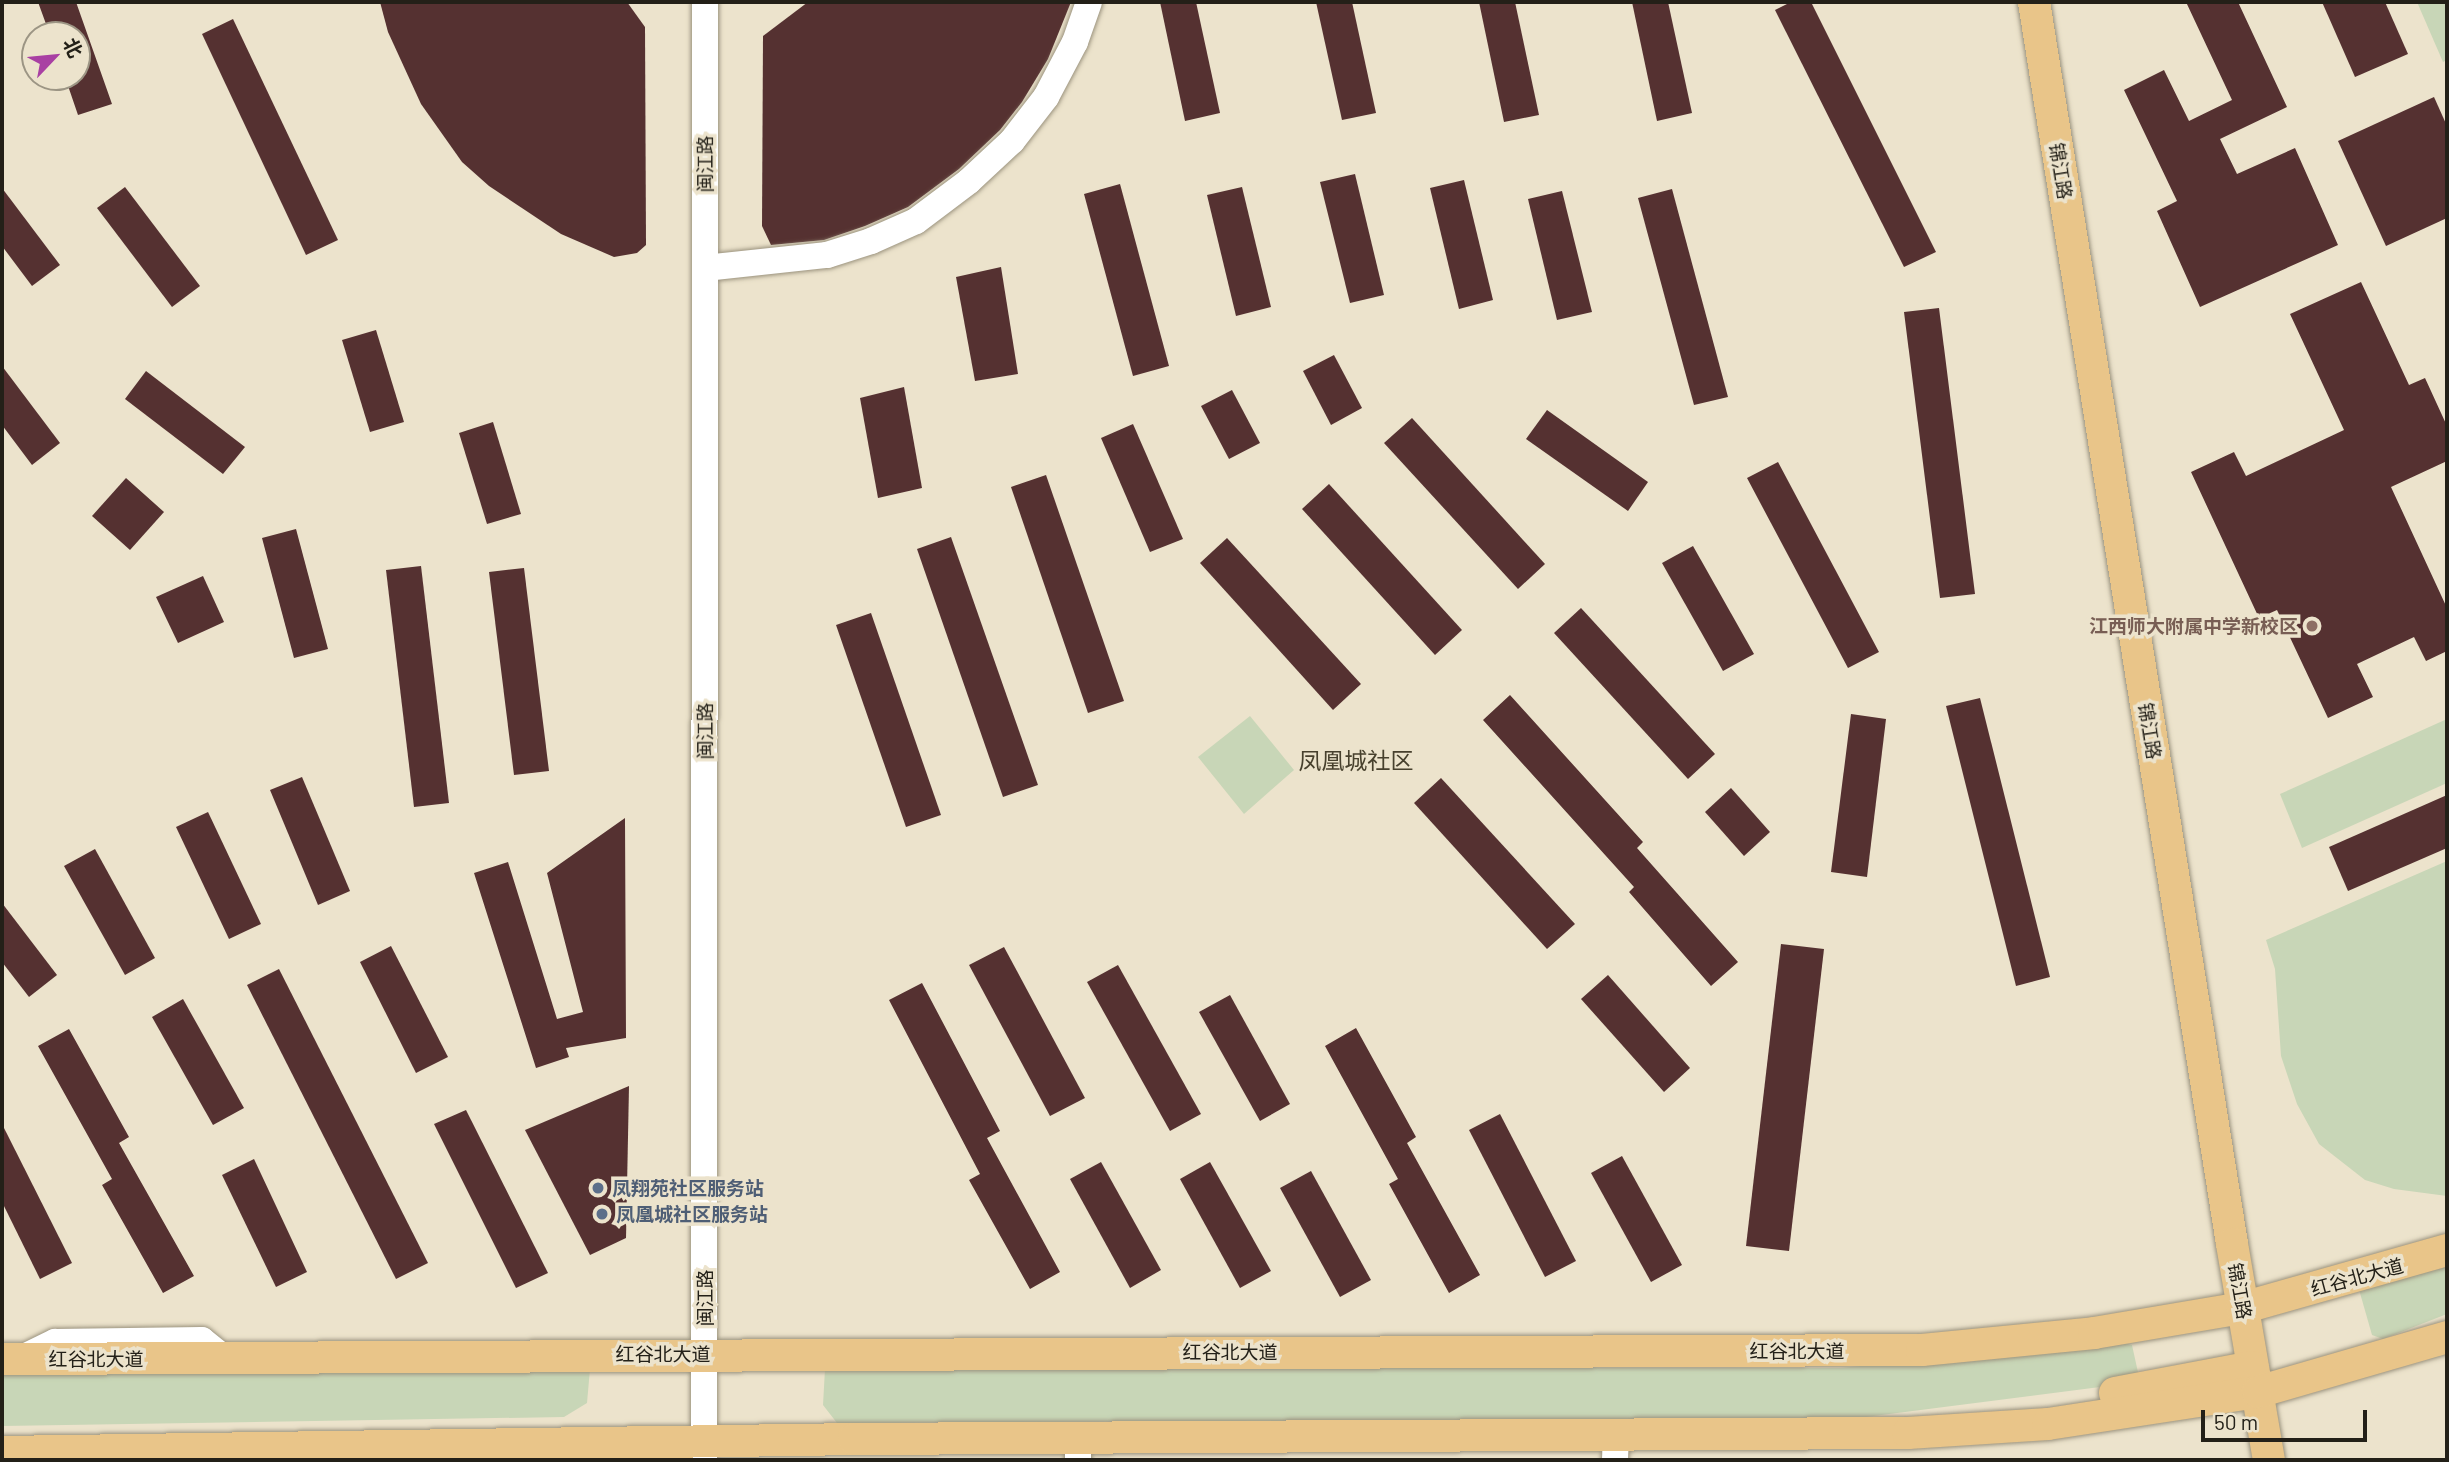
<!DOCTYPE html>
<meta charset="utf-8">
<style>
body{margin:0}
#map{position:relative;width:2449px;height:1462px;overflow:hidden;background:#ece3cc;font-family:Barlow,"Noto Sans SC",sans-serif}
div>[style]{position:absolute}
.green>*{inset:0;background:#c8d6b7}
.building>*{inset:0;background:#553131}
.roads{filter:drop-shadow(0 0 2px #9b937e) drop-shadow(0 0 2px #9b937e)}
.minor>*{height:26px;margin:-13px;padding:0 13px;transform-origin:13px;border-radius:13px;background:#fff}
.major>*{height:32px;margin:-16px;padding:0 16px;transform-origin:16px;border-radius:16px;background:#e9c589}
.dots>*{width:19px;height:19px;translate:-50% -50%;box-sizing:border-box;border:4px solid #ece3cc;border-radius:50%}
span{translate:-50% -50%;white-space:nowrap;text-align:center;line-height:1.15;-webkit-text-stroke:7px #ece3cc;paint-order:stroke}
.street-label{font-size:19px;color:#232018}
.education-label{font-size:19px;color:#785e54;font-weight:700}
.right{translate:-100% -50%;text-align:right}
.service-label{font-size:19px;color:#4e5e75;font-weight:700}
.left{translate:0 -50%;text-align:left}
.quarter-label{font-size:23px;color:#47402d}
.frame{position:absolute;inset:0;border:4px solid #232018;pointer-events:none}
.north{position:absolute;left:21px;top:21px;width:70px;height:70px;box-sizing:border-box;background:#ece3cc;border:2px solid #9c9584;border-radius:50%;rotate:64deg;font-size:19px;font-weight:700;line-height:28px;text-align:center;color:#232018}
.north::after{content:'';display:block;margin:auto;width:24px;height:32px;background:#a940a3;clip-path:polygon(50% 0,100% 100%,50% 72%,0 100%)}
.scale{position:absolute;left:2201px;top:1410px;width:166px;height:32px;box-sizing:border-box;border:4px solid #232018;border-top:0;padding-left:9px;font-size:21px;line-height:24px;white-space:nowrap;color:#232018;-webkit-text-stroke:5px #ece3cc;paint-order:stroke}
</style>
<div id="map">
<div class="green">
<div style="clip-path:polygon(2417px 2px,2447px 2px,2447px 60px,2443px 62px)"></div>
<div style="clip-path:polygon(1250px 716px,1294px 770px,1244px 814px,1198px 757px)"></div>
<div style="clip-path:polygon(2447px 719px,2447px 783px,2302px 848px,2280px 794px)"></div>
<div style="clip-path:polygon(2447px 861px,2447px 1196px,2394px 1189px,2365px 1180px,2319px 1144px,2297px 1104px,2281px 1056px,2275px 969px,2266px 940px)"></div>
<div style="clip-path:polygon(2447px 1259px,2447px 1314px,2383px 1339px,2372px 1335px,2358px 1286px)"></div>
<div style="clip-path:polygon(2112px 1340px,2132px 1345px,2139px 1377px,2131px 1383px,1858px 1418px,837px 1423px,823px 1405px,825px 1369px,859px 1367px,1841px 1368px)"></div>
<div style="clip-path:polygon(2px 1369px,590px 1369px,587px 1403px,564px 1417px,2px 1426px)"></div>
</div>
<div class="building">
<div style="clip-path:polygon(38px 2px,76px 2px,112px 104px,78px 115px,65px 77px,77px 77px,77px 35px,50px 35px)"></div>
<div style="clip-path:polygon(380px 2px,627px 2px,645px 27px,646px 245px,637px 253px,614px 257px,561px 234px,489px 186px,462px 162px,421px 104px,388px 32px)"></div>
<div style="clip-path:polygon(808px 2px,1071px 2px,1048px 59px,1022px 102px,1000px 130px,959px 169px,908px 207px,865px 226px,824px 240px,771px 245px,762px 226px,763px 36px)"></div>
<div style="clip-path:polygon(1160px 2px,1196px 2px,1220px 113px,1185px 121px)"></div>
<div style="clip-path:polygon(1316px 2px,1352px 2px,1376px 113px,1342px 120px)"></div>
<div style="clip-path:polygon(1479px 2px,1515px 2px,1539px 115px,1504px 122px)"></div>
<div style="clip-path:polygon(1632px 2px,1668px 2px,1692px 113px,1657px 121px)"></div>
<div style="clip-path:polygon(1791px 2px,1811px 2px,1936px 252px,1904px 267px,1775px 10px)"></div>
<div style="clip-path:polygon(2186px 2px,2238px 2px,2287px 107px,2220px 139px,2237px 174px,2295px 148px,2338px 245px,2200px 307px,2157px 211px,2177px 201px,2124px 90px,2164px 70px,2189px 121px,2232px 100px)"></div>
<div style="clip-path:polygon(2322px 2px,2385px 2px,2408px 54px,2355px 77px)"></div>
<div style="clip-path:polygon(233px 19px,338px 240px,306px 255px,202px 34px)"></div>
<div style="clip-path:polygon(2434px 97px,2447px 126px,2447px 218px,2386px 246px,2338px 141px)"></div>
<div style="clip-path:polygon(1355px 174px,1384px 295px,1350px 303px,1320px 182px)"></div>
<div style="clip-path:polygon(1464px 180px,1493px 300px,1459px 309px,1430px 188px)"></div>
<div style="clip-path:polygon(1120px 184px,1169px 366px,1133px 376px,1084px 194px)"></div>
<div style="clip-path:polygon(125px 187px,200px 286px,172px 307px,97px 208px)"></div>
<div style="clip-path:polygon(1242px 187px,1271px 307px,1236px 316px,1207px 195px)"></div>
<div style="clip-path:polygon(2px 188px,60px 265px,32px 286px,2px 246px)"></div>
<div style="clip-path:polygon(1672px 189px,1728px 397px,1694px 405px,1638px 198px)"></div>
<div style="clip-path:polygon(1562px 191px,1592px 312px,1557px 320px,1528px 199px)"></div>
<div style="clip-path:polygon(1001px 267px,1018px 374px,975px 381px,956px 277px)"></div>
<div style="clip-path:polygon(2361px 282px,2409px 385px,2425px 378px,2447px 426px,2447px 461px,2391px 487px,2447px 608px,2447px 651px,2426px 661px,2414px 637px,2357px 664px,2373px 697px,2328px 718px,2277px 610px,2259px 618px,2191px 472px,2234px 452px,2246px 476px,2344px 430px,2290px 314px)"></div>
<div style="clip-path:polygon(1939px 308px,1975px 594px,1940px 598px,1904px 312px)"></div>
<div style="clip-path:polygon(376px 330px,404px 422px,370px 432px,342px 340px)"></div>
<div style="clip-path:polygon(1334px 355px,1362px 408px,1331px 425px,1303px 371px)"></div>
<div style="clip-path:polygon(2px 366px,60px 443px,32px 465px,2px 425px)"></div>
<div style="clip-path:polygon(146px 371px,245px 447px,223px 474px,125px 399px)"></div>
<div style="clip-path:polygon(904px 387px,922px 488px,878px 498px,860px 398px)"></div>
<div style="clip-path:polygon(1232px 390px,1260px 443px,1229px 459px,1201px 406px)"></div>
<div style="clip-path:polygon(1547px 410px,1648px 482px,1628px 511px,1526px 439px)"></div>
<div style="clip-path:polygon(1412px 418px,1545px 564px,1518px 589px,1384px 443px)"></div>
<div style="clip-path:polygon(493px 422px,521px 514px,487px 524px,459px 433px)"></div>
<div style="clip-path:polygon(1133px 424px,1183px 539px,1150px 552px,1101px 438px)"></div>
<div style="clip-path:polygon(1778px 462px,1879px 652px,1848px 668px,1747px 478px)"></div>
<div style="clip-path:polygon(1046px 475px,1124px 701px,1088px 713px,1011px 487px)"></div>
<div style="clip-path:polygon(126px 478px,164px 512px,130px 550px,92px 516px)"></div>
<div style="clip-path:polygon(1329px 484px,1462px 630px,1435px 655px,1302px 509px)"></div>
<div style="clip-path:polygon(296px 529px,328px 649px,294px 658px,262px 538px)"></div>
<div style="clip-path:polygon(951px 537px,1038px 785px,1003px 797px,917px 549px)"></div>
<div style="clip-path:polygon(1227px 538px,1361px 684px,1333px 710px,1200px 563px)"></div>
<div style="clip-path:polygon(1693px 546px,1754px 654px,1723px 671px,1662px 563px)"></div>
<div style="clip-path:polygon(421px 566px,449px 803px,414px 807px,386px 570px)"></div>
<div style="clip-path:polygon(524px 568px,549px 771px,514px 775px,489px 572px)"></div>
<div style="clip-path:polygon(203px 576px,224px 622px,178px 643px,156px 597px)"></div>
<div style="clip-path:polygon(1581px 608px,1715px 754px,1688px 779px,1554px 633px)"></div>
<div style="clip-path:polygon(871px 613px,941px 815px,906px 827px,836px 625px)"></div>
<div style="clip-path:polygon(1510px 695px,1643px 842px,1637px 848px,1738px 962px,1711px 986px,1629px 892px,1634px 887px,1483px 720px)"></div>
<div style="clip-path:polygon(1980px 698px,2050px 977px,2016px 986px,1946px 706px)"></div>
<div style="clip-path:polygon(1851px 714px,1886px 719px,1867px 877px,1831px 872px)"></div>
<div style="clip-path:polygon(302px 777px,350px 891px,318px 905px,270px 790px)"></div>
<div style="clip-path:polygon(1441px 778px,1575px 924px,1547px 949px,1414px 803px)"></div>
<div style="clip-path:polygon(1731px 788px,1770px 832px,1744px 856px,1705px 812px)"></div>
<div style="clip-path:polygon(2447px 795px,2447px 848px,2348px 891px,2329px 847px)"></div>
<div style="clip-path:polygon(208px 812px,261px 924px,229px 939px,176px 827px)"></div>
<div style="clip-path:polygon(625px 818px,626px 1038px,566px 1048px,569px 1057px,536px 1068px,474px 873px,508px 862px,557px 1019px,583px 1012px,547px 873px)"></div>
<div style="clip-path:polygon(95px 849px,155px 958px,125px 975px,64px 866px)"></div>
<div style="clip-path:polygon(2px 903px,57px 975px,29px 997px,2px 962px)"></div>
<div style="clip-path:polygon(1781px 944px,1824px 949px,1789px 1251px,1746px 1246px)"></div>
<div style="clip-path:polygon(391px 946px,448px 1057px,416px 1073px,360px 962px)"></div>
<div style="clip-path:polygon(1004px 947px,1085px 1098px,1050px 1116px,969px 965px)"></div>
<div style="clip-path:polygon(1118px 965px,1201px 1114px,1170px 1131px,1087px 982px)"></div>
<div style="clip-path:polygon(279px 969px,428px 1263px,396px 1279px,247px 985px)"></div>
<div style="clip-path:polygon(1608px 975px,1690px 1068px,1664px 1092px,1581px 999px)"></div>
<div style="clip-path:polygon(922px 983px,1000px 1131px,987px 1138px,1060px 1272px,1030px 1289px,969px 1180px,980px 1174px,889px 1000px)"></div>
<div style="clip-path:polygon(1230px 995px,1290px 1104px,1260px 1121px,1199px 1012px)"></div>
<div style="clip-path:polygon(183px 999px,244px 1108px,213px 1125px,152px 1017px)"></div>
<div style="clip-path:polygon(1356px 1028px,1416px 1137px,1407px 1143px,1480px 1275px,1449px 1293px,1389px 1184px,1398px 1179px,1325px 1046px)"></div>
<div style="clip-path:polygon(69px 1029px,129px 1137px,119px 1143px,194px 1276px,163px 1293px,102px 1185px,112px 1179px,38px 1046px)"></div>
<div style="clip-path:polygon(629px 1086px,626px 1238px,590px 1255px,525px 1130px)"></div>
<div style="clip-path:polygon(466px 1110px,548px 1273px,516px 1288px,434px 1124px)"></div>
<div style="clip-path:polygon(1500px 1114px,1576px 1261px,1545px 1277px,1469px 1130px)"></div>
<div style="clip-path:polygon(2px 1124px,72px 1263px,40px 1279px,2px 1202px)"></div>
<div style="clip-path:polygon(1622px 1156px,1682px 1265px,1651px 1282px,1591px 1173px)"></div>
<div style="clip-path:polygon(254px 1159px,307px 1272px,276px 1287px,222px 1175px)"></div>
<div style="clip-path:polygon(1101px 1162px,1161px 1270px,1130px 1288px,1070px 1179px)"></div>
<div style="clip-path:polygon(1210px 1162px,1271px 1271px,1240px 1288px,1180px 1179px)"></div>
<div style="clip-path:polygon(1311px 1171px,1371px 1280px,1340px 1297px,1280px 1188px)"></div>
</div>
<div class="roads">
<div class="minor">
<div style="left:705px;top:268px;width:123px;rotate:-6.1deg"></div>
<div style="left:827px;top:255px;width:46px;rotate:-17.7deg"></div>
<div style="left:871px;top:241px;width:49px;rotate:-24deg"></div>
<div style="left:916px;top:221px;width:66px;rotate:-37deg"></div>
<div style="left:969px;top:181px;width:59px;rotate:-42.9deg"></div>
<div style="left:1012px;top:141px;width:56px;rotate:-52.3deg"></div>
<div style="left:1046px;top:97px;width:62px;rotate:-62.2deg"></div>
<div style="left:1075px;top:42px;width:42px;rotate:-70.7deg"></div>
<div style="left:22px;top:1358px;width:37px;rotate:-26deg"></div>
<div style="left:55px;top:1342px;width:147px;rotate:-0.8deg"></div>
<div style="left:202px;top:1340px;width:28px;rotate:39deg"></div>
<div style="left:1078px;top:1438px;width:22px;rotate:90deg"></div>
<div style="left:704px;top:1460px;width:1458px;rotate:-89.96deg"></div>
<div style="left:1615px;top:1460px;width:25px;rotate:-88deg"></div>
</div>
<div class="major">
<div style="left:2034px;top:2px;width:1258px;rotate:80.94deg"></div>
<div style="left:2232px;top:1244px;width:219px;rotate:80.3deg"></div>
<div style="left:2px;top:1359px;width:1920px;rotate:-0.27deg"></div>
<div style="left:1922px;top:1350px;width:173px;rotate:-5.6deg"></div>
<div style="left:2094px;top:1333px;width:150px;rotate:-9.6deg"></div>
<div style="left:2242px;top:1308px;width:213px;rotate:-15.8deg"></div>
<div style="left:2115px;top:1393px;width:140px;rotate:-10.7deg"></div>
<div style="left:2px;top:1452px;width:852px;rotate:-0.87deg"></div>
<div style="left:854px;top:1439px;width:1054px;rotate:-0.33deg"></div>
<div style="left:1908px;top:1433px;width:140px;rotate:-3.7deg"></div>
<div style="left:2048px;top:1424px;width:212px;rotate:-8.7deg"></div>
<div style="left:2258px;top:1392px;width:197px;rotate:-16.2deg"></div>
</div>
</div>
<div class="dots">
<div style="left:2312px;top:626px;background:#8d6e63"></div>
<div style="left:598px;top:1188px;background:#5c6f8a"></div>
<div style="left:602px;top:1214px;background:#5c6f8a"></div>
</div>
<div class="street-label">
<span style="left:705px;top:164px;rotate:-90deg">闽江路</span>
<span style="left:2061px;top:171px;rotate:81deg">锦江路</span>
<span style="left:705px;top:731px;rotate:-90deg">闽江路</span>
<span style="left:2150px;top:731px;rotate:81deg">锦江路</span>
<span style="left:2357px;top:1277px;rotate:-15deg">红谷北大道</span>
<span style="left:2240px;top:1291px;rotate:80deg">锦江路</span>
<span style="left:705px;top:1298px;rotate:-90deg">闽江路</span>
<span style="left:1797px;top:1351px">红谷北大道</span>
<span style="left:1230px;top:1352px">红谷北大道</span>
<span style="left:663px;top:1354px">红谷北大道</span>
<span style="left:96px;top:1359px">红谷北大道</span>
</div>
<div class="education-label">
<span class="right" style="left:2298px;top:626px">江西师大附属中学新校区</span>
</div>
<div class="service-label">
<span class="left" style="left:612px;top:1188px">凤翔苑社区服务站</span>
<span class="left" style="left:616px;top:1214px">凤凰城社区服务站</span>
</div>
<div class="quarter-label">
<span style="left:1356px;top:760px">凤凰城社区</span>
</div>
<div class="frame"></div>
<div class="north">北</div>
<div class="scale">50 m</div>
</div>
